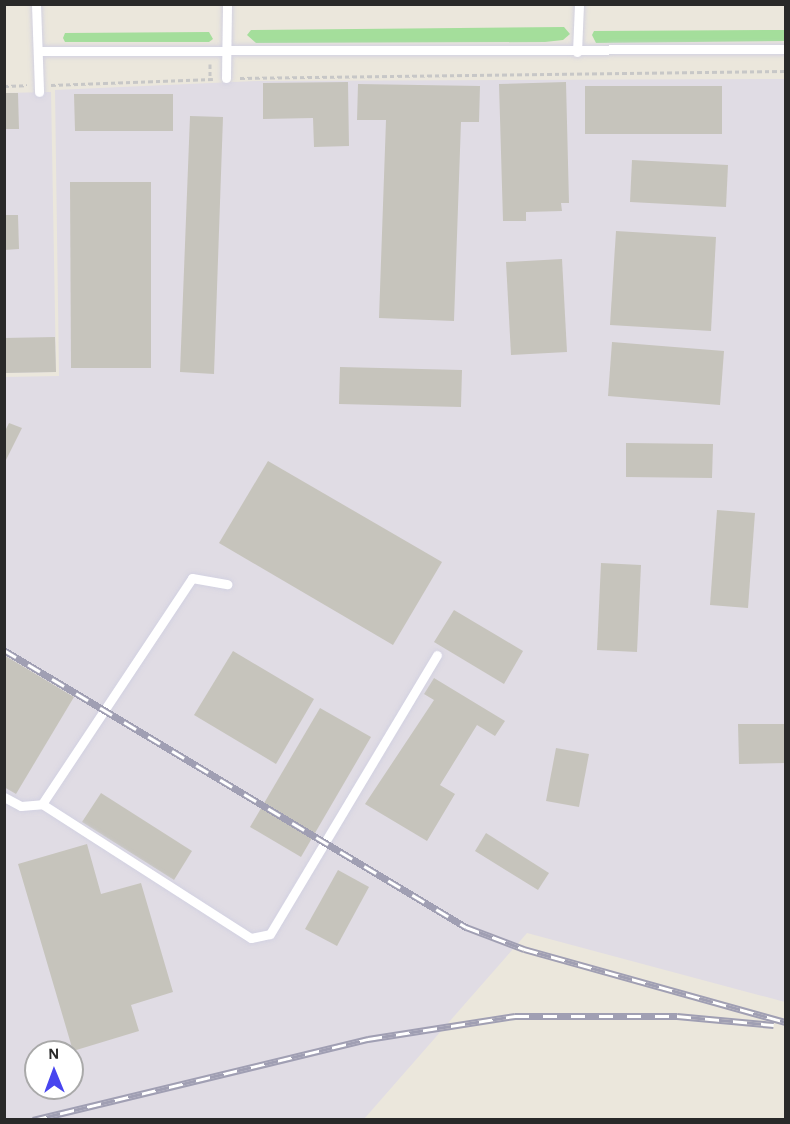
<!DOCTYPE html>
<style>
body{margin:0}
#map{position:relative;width:790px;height:1124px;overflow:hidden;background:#ebe7dc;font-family:"Alegreya Sans",sans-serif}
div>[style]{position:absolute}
.industrial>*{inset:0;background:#e0dce4}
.green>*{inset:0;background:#a4de9b}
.building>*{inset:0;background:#c6c4bc}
.path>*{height:3px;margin-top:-1.5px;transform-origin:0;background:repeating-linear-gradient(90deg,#c7c7c7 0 4.5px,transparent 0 7.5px)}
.roads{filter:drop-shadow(0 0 2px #d2d1e1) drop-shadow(0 0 2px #d2d1e1)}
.lane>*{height:9px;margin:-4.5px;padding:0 4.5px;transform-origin:4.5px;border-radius:4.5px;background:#fff}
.rail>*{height:7px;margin-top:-3.5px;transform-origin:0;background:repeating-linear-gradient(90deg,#fff 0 14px,#a09fb3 0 28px);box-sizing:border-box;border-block:2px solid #a09fb3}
span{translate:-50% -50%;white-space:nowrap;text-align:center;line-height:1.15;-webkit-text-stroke:4.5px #fff;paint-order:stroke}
.frame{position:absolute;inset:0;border:6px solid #292929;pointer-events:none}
.north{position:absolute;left:24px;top:1040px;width:60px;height:60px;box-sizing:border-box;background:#fff;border:2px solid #a9a9a9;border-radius:50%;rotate:359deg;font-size:16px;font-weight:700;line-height:24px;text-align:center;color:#292929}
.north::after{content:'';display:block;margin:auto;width:21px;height:27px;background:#4845ef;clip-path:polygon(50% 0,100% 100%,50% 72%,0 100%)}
</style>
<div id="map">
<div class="industrial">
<div style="clip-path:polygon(evenodd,785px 79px,785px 1002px,527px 933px,364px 1119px,5px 1119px,4px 377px,59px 376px,55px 90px,257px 81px,785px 79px,36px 1052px,72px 1052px,72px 1088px,36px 1088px,36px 1052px)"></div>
<div style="clip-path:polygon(51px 92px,56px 372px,5px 373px,4px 93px)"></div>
</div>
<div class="green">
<div style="clip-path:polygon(564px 27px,570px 34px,563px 40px,545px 42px,256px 43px,247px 35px,251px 30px)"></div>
<div style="clip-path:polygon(785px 30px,785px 41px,596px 43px,592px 35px,594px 31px)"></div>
<div style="clip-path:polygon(209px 32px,213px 39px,209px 42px,65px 42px,63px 38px,65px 33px)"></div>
</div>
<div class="building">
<div style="clip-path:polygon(348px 82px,349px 146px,314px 147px,313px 118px,263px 119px,263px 83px)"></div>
<div style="clip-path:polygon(566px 82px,569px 203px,561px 203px,562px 211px,526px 212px,526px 221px,503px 221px,499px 84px)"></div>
<div style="clip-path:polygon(358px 84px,480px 86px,479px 122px,461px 122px,454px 321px,379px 318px,386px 120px,357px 120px)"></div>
<div style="clip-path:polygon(585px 86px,722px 86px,722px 134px,585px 134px)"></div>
<div style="clip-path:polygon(4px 93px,18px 93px,19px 129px,4px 129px)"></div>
<div style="clip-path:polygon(74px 94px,173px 94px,173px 131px,75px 131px)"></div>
<div style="clip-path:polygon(190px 116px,223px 117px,214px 374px,180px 372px)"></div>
<div style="clip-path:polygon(632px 160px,728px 165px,726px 207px,630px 202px)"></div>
<div style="clip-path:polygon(70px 182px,151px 182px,151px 368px,71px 368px)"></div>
<div style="clip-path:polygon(4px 215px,18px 215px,19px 249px,4px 250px)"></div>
<div style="clip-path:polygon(616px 231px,716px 237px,711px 331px,610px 325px)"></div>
<div style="clip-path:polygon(562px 259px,567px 352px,511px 355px,506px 262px)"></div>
<div style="clip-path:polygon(55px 337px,56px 372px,4px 373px,4px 338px)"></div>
<div style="clip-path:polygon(612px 342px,724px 351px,720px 405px,608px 396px)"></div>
<div style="clip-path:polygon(340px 367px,462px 370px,461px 407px,339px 404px)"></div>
<div style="clip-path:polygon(9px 423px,22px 428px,4px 464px,4px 433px)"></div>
<div style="clip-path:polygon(626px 443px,713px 444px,712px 478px,626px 477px)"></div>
<div style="clip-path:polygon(268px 461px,442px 562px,393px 645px,219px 543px)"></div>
<div style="clip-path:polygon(717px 510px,755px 513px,748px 608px,710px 605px)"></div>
<div style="clip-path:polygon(601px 563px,641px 565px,637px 652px,597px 650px)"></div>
<div style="clip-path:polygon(454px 610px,523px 651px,504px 684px,434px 642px)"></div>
<div style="clip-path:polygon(233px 651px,314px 699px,276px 764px,194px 715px)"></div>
<div style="clip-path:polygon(4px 655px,74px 697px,16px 794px,4px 787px)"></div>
<div style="clip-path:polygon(434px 678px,505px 721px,495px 736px,477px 725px,440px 785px,455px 794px,427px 841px,365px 804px,434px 700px,424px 694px)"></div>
<div style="clip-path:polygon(320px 708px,371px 737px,301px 857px,250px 827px)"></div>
<div style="clip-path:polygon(738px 724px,786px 724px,786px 763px,739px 764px)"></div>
<div style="clip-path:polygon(556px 748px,589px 754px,579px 807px,546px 801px)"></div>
<div style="clip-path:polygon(101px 793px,192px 851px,174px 880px,82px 822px)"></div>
<div style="clip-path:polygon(486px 833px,549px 873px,538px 890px,475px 851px)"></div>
<div style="clip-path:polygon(87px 844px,101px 894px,141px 883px,173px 992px,131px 1005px,139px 1031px,73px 1051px,18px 864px)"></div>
<div style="clip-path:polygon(338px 870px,369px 887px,337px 946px,305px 929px)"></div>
</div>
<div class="path">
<div style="left:210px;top:64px;width:14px;rotate:90deg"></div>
<div style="left:240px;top:78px;width:546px;rotate:-0.73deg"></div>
<div style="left:51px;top:85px;width:162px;rotate:-2.1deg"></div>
<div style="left:4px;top:86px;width:23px;rotate:-2deg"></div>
</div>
<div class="roads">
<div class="lane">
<div style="left:36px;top:4px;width:88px;rotate:88deg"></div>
<div style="left:38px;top:51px;width:748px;rotate:-0.15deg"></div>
<div style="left:577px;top:52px;width:48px;rotate:-87.6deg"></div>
<div style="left:226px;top:78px;width:74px;rotate:-89.2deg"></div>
<div style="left:4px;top:797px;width:19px;rotate:28deg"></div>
<div style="left:21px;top:806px;width:21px;rotate:-5deg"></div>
<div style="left:42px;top:804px;width:271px;rotate:-56.4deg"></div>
<div style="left:192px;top:578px;width:36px;rotate:10deg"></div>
<div style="left:42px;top:804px;width:248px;rotate:32.7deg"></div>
<div style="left:251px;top:938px;width:19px;rotate:-12deg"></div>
<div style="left:270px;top:934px;width:325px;rotate:-59.1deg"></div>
</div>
</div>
<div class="rail">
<div style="left:4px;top:650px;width:539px;rotate:30.95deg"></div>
<div style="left:466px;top:927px;width:62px;rotate:20.8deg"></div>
<div style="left:524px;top:949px;width:272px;rotate:15.6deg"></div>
<div style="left:33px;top:1120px;width:345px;rotate:-13.6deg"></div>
<div style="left:368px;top:1039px;width:149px;rotate:-8.9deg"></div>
<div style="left:515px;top:1016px;width:162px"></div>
<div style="left:677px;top:1016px;width:97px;rotate:5.3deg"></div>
</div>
<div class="frame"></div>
<div class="north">N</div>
</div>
